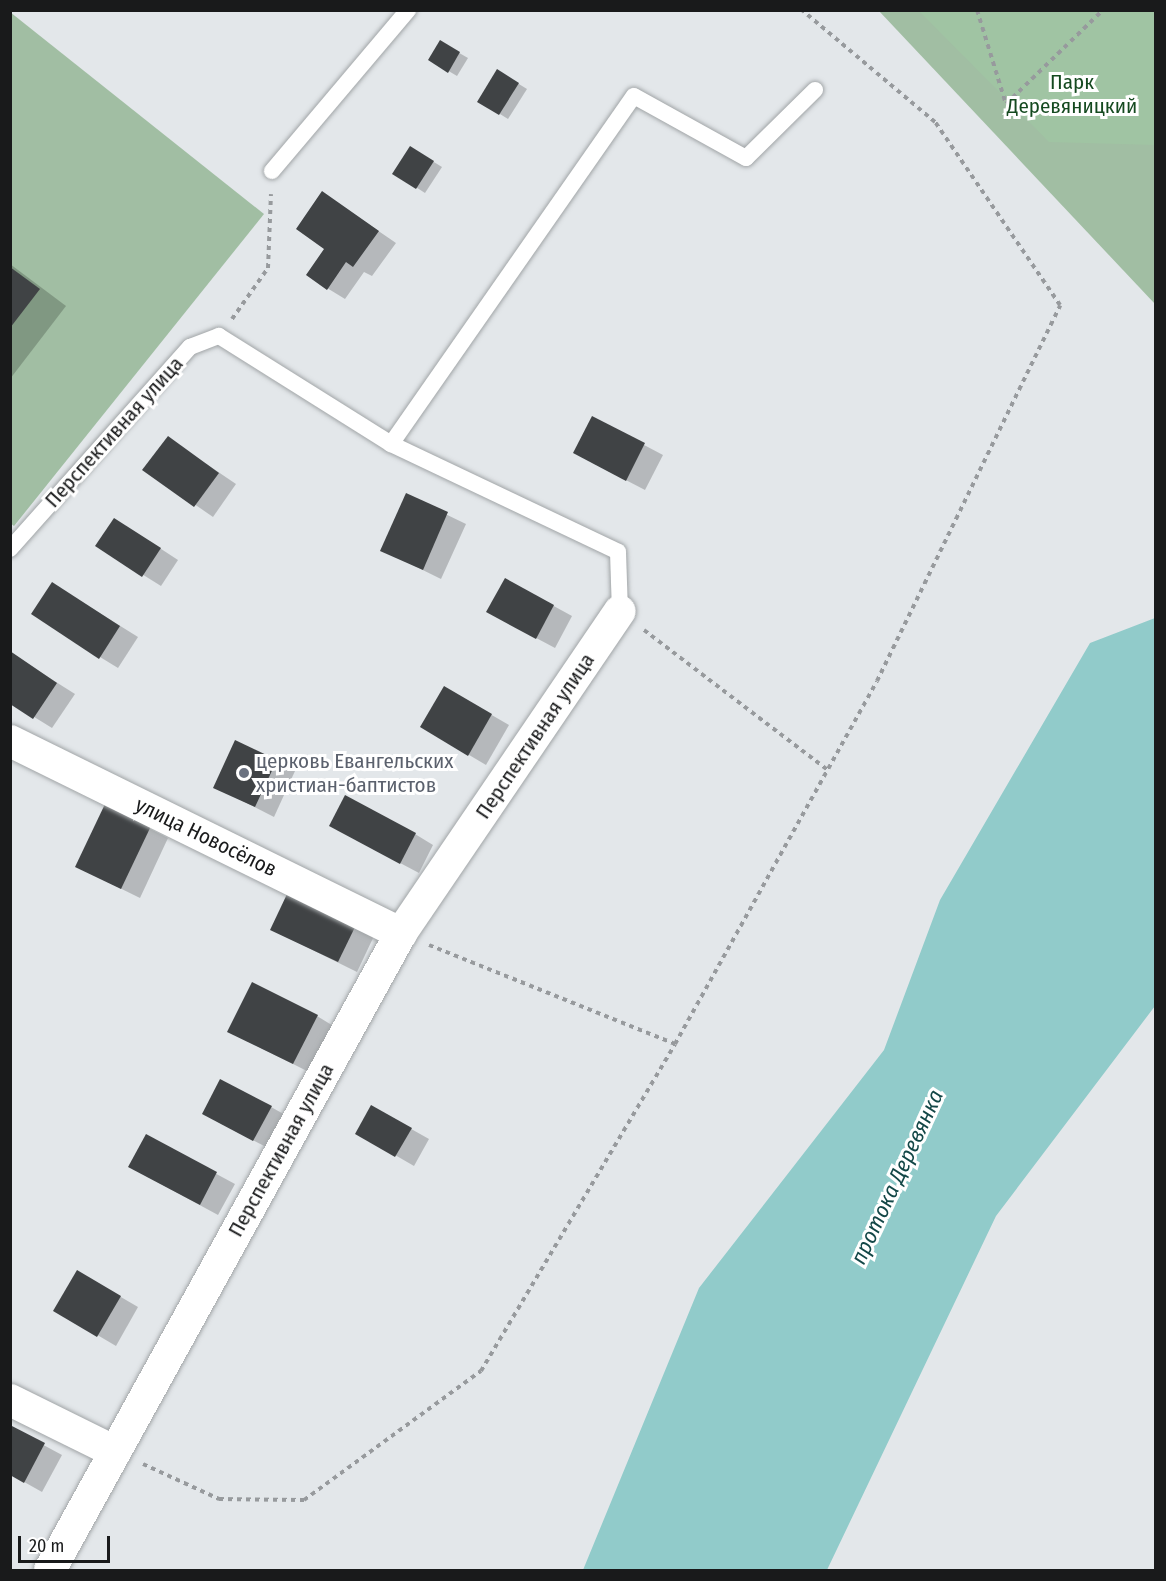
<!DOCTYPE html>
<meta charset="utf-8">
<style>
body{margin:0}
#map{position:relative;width:1166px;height:1581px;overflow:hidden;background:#e3e7ea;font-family:"Fira Sans Condensed",sans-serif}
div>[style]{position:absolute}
.green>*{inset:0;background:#a1bea3}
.forest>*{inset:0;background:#a0c4a3}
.water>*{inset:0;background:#91cbca}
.shadow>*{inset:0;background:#0003}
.building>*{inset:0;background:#404345}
.path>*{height:4px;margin-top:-2px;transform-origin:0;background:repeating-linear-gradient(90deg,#979a9d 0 4.5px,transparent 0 9px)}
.roads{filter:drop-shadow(0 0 2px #a1a5a7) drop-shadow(0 0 2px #a1a5a7)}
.service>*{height:16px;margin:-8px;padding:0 8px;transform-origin:8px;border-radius:8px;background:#fff}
.minor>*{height:32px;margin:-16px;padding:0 16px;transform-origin:16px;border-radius:16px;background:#fff}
.dots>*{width:16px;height:16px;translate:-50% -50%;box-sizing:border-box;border:3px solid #fff;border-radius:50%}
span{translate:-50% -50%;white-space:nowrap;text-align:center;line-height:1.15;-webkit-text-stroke:6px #fff;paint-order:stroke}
.park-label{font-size:21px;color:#154a20}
.street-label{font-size:21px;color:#191a1b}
.worship-label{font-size:21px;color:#5b616d}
.left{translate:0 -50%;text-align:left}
.water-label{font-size:22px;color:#134747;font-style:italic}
.frame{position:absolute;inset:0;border:12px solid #191a1b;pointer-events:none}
.scale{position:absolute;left:18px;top:1536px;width:92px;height:27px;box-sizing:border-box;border:3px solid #191a1b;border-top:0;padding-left:8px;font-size:18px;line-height:21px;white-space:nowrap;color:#191a1b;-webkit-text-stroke:4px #fff;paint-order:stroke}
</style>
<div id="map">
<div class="green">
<div style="clip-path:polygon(879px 11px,1155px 11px,1155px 304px)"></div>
<div style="clip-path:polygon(10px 12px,264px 214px,14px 526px,10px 523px)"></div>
</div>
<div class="forest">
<div style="clip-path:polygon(919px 11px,1155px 11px,1155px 145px,1049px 142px)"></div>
</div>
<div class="water">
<div style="clip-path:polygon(1155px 618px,1155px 1006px,996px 1216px,827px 1570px,583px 1570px,699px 1288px,884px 1050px,940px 900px,1090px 643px)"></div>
</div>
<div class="shadow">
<div style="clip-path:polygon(440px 42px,468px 58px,457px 76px,430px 60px)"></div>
<div style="clip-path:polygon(498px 71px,527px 89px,508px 119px,479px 101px)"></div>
<div style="clip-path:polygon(411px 148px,442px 167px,425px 193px,394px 173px)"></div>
<div style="clip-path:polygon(323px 193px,396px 243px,372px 276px,364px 272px,345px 299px,327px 288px)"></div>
<div style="clip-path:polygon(10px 264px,66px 306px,10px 379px)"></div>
<div style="clip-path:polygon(593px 418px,663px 455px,645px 490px,593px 463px)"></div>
<div style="clip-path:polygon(168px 438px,236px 484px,213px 517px,145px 470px)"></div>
<div style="clip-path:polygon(406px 495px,466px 524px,441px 579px,382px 550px)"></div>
<div style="clip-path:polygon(132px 530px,178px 560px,161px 586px,97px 546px)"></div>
<div style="clip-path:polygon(506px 580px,572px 616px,555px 648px,506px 622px)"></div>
<div style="clip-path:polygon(53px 584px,138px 637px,118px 668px,100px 657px)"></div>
<div style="clip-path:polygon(10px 653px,75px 694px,52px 728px,10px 702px)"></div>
<div style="clip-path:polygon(445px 688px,509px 725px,486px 765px,422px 727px)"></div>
<div style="clip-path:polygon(236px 742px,295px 771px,274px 817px,215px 787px)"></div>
<div style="clip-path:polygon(105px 806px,168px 838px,140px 898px,77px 867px)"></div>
<div style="clip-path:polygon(415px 834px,433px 845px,419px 873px,349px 836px)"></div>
<div style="clip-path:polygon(289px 894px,374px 936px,357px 972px,272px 930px)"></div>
<div style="clip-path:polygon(317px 1016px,335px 1027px,311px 1073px,247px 1041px)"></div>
<div style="clip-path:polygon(271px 1107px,289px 1117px,272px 1150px,222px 1124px)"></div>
<div style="clip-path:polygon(372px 1107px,429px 1139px,414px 1166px,357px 1133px)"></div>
<div style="clip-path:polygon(146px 1136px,235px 1184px,218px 1215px,148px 1177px)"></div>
<div style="clip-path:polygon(78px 1272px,138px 1307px,116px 1346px,55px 1310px)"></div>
<div style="clip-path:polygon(10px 1427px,62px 1455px,42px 1492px,10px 1474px)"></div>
</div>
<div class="building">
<div style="clip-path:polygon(440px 40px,460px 52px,448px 73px,428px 60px)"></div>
<div style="clip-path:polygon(497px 69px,519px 83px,499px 115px,477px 102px)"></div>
<div style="clip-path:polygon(410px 146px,434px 161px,416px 189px,392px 174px)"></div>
<div style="clip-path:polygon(322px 191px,379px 231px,353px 267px,346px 262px,327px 290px,306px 275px,324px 249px,296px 229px)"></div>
<div style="clip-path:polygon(10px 267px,40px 289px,10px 328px)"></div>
<div style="clip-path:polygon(592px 416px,645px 443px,626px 481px,573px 453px)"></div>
<div style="clip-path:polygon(168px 436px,219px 473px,194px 507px,142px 470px)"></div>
<div style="clip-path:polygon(406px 493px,448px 512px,423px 570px,380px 551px)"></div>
<div style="clip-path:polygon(114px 518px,161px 548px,142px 577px,95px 546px)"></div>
<div style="clip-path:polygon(505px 578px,554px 605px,536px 639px,486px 612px)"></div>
<div style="clip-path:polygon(52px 582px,120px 626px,99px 659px,31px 614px)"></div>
<div style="clip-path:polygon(10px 651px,57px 683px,33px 719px,10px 704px)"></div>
<div style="clip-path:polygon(444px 686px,492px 714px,468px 756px,420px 727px)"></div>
<div style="clip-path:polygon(235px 740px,277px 760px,255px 807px,213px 788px)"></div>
<div style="clip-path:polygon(345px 795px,416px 833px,400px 864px,329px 826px)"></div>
<div style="clip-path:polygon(105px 804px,151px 826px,121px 889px,75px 867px)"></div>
<div style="clip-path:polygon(288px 892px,356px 925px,338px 962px,270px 930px)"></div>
<div style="clip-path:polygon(252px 982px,318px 1015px,293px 1064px,227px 1032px)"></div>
<div style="clip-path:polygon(220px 1079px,272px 1106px,253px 1141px,202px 1114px)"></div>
<div style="clip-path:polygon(371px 1105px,412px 1128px,395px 1157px,355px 1134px)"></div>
<div style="clip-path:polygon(146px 1134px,217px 1172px,200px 1205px,128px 1167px)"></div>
<div style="clip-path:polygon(77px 1270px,121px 1296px,97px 1337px,53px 1311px)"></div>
<div style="clip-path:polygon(10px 1425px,45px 1443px,24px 1483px,10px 1475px)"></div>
</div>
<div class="path">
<div style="left:977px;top:10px;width:98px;rotate:72.9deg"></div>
<div style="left:1006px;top:104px;width:135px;rotate:-44.1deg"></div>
<div style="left:232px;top:319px;width:62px;rotate:-54.8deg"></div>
<div style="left:268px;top:268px;width:74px;rotate:-87.7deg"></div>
<div style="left:644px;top:630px;width:231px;rotate:37.3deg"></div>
<div style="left:429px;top:945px;width:265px;rotate:21.9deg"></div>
<div style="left:143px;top:1464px;width:84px;rotate:24.7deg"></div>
<div style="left:219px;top:1499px;width:85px;rotate:0.7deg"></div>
<div style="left:304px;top:1500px;width:219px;rotate:-36.1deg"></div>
<div style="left:481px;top:1371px;width:380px;rotate:-59.3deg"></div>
<div style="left:675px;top:1044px;width:415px;rotate:-60.9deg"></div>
<div style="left:877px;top:681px;width:418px;rotate:-64deg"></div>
<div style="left:1060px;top:305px;width:222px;rotate:-124.3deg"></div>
<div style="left:935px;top:122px;width:174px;rotate:-139.9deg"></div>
</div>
<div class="roads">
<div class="service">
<div style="left:272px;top:171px;width:211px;rotate:-49.8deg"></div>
<div style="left:391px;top:444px;width:424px;rotate:-55.1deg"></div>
<div style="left:634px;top:96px;width:128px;rotate:29deg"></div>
<div style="left:746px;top:158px;width:97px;rotate:-44.6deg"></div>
<div style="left:10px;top:549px;width:271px;rotate:-48.3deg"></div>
<div style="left:190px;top:347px;width:31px;rotate:-21deg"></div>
<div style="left:219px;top:336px;width:203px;rotate:32.1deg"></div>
<div style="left:391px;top:444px;width:251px;rotate:25.4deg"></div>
<div style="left:618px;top:552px;width:59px;rotate:88.1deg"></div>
</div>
<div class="minor">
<div style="left:10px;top:741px;width:436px;rotate:26.2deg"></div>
<div style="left:10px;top:1400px;width:117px;rotate:26.3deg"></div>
<div style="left:50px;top:1570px;width:727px;rotate:-61.14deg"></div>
<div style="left:401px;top:933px;width:389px;rotate:-55.8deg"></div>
</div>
</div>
<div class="dots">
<div style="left:244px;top:773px;background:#6b7280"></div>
</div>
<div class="park-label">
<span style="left:1072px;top:94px">Парк<br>Деревяницкий</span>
</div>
<div class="street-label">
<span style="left:114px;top:432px;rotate:-48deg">Перспективная улица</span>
<span style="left:535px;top:736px;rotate:-56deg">Перспективная улица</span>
<span style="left:206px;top:837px;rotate:26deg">улица Новосёлов</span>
<span style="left:281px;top:1150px;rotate:-61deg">Перспективная улица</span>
</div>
<div class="worship-label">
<span class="left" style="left:256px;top:773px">церковь Евангельских<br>христиан-баптистов</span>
</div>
<div class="water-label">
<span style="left:897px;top:1177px;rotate:-65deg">протока Деревянка</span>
</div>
<div class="frame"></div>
<div class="scale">20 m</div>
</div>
